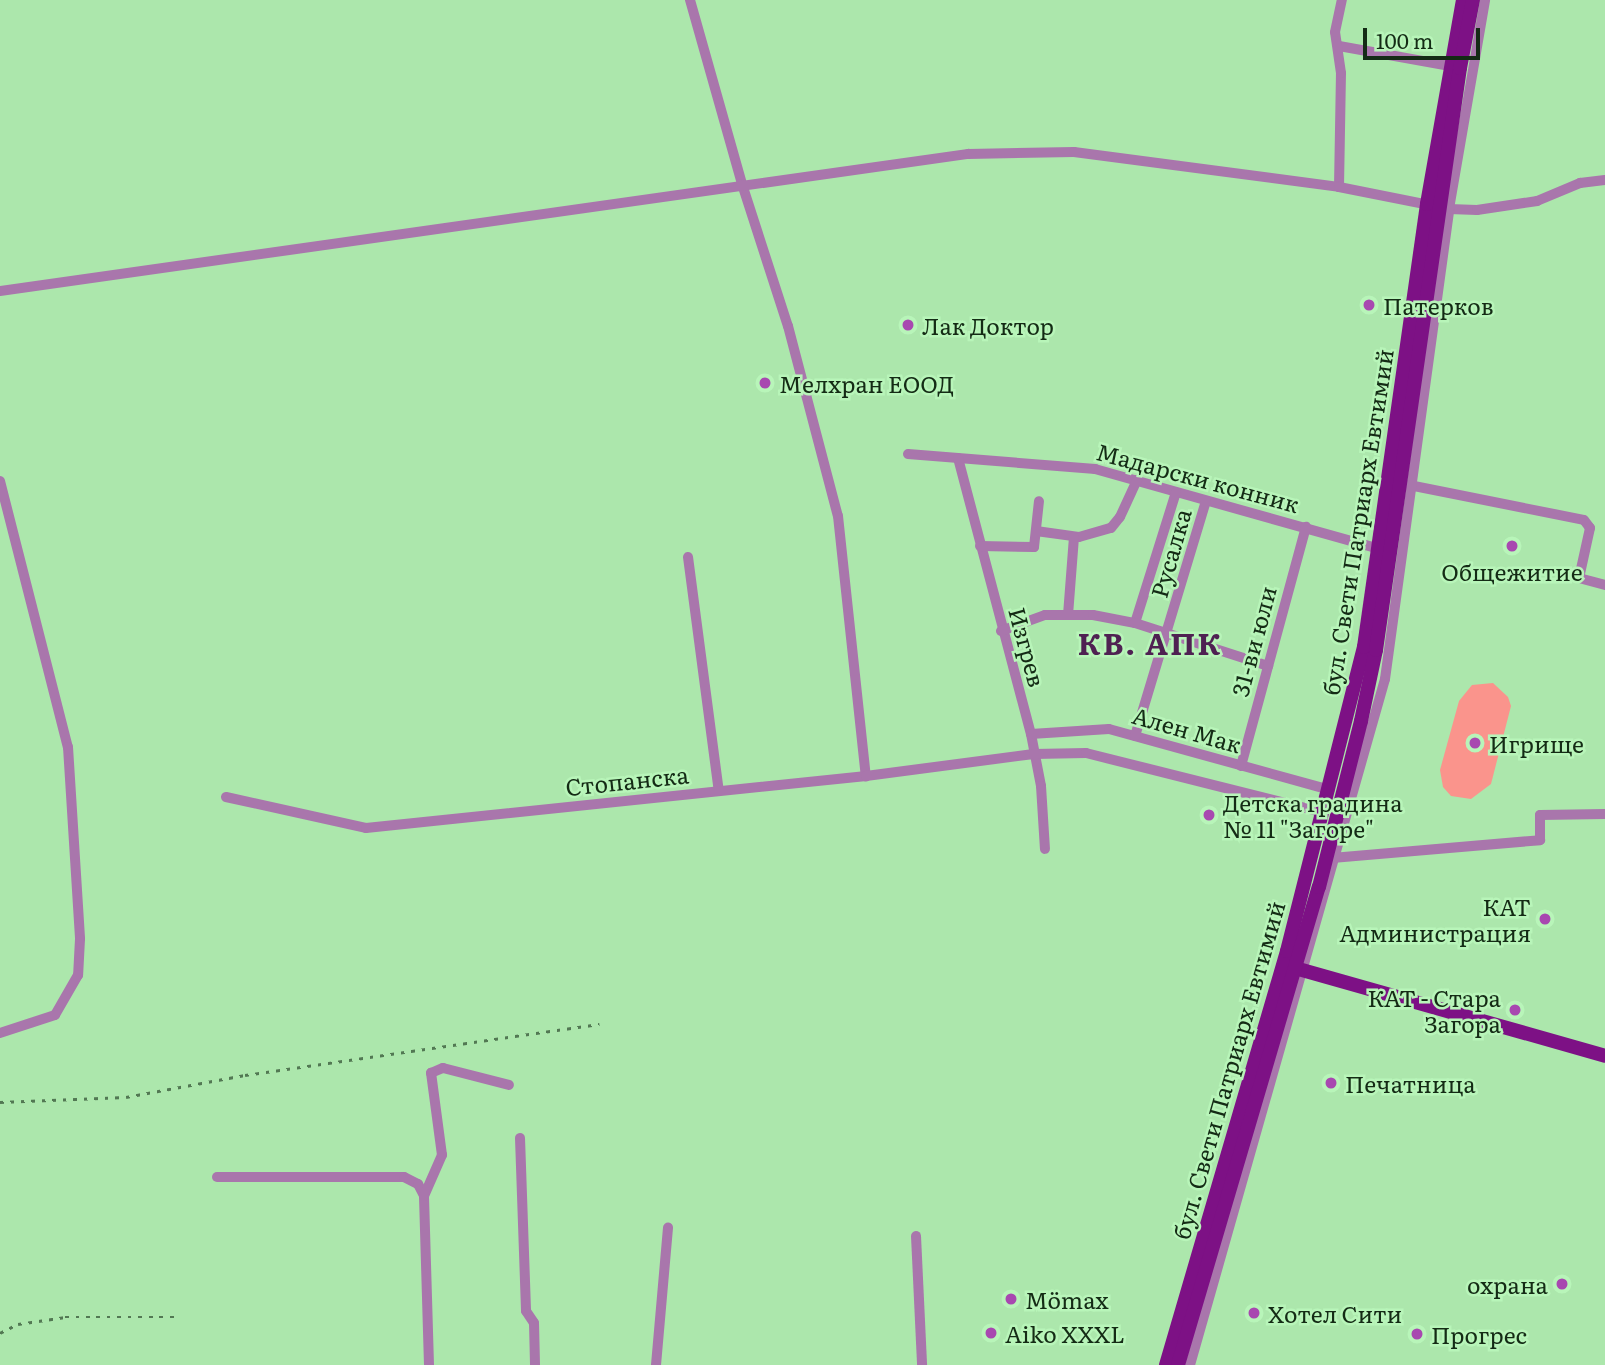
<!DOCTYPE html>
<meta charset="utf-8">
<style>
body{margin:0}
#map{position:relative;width:1605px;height:1365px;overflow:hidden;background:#ace7ac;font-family:Literata,serif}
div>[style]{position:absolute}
.green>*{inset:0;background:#fa948c}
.minor>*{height:10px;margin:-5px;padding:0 5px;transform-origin:5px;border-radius:5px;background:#a976ac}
.major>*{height:14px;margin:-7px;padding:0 7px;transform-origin:7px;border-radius:7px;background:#7d1185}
.rail>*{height:2.5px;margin-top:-1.25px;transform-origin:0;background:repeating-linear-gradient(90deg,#527853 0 3.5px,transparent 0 10.5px)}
.dots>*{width:19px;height:19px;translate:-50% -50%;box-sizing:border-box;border:4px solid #b8f5b9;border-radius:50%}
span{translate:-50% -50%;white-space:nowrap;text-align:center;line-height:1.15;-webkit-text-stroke:5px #b8f5b9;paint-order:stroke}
.poi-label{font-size:23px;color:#142b15}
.left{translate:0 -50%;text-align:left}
.right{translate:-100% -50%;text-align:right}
.street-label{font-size:23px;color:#142b15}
.district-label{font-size:30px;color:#4f2152;font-weight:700;letter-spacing:2px}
.scale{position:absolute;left:1363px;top:28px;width:117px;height:32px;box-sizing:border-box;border:4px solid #142b15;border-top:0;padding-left:9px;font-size:21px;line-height:24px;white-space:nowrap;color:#142b15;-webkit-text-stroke:5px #b8f5b9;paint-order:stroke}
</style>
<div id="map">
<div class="green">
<div style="clip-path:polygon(1493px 683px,1508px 697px,1511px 706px,1491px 784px,1471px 799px,1451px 796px,1443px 787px,1440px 770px,1459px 701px,1472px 685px)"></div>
</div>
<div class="minor">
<div style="left:690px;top:0;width:191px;rotate:74.2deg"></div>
<div style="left:742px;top:184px;width:149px;rotate:72.1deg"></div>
<div style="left:788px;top:326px;width:196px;rotate:75.3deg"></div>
<div style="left:838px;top:516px;width:262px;rotate:83.9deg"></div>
<div style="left:1339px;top:46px;width:113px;rotate:10.2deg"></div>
<div style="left:1339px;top:187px;width:114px;rotate:-89deg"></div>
<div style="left:1341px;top:73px;width:41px;rotate:-98.3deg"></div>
<div style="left:1335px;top:32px;width:33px;rotate:-78deg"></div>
<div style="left:0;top:291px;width:978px;rotate:-8.06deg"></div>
<div style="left:968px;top:154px;width:106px;rotate:-1.1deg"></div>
<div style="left:1074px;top:152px;width:267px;rotate:7.5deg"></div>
<div style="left:1339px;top:187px;width:112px;rotate:11.3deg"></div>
<div style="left:1449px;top:209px;width:28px;rotate:2deg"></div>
<div style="left:1477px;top:210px;width:61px;rotate:-8.5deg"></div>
<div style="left:1537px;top:201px;width:47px;rotate:-22.7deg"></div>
<div style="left:1580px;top:183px;width:25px;rotate:-7deg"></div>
<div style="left:908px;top:454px;width:188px;rotate:4.6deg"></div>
<div style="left:1095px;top:469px;width:299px;rotate:15.7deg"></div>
<div style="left:958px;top:458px;width:285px;rotate:75.2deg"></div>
<div style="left:1031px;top:734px;width:53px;rotate:79.1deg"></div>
<div style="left:1041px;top:786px;width:63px;rotate:86.4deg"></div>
<div style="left:0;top:481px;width:275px;rotate:75.7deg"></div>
<div style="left:68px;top:747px;width:192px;rotate:86.4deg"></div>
<div style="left:80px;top:939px;width:36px;rotate:93deg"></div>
<div style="left:78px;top:975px;width:46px;rotate:119.9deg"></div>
<div style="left:55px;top:1015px;width:58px;rotate:161.9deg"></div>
<div style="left:1409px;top:485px;width:178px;rotate:11.3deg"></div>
<div style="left:1584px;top:520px;width:10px;rotate:53deg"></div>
<div style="left:1590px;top:528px;width:51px;rotate:102.4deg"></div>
<div style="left:1579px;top:578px;width:27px;rotate:15deg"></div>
<div style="left:1036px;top:531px;width:43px;rotate:7.9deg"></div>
<div style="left:1079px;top:537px;width:33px;rotate:-16deg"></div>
<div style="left:1111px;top:528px;width:14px;rotate:-51deg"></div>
<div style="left:1120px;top:517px;width:41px;rotate:-65.3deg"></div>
<div style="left:980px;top:546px;width:54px;rotate:1.1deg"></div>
<div style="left:1034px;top:547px;width:46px;rotate:-83.8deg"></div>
<div style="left:688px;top:557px;width:236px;rotate:82.5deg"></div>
<div style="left:1068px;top:615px;width:78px;rotate:-85.6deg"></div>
<div style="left:1135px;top:623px;width:137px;rotate:-72.6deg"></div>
<div style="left:1001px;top:631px;width:47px;rotate:-20deg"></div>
<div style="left:1045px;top:615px;width:48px"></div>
<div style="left:1093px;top:615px;width:43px;rotate:10.8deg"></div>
<div style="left:1135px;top:623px;width:140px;rotate:17.9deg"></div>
<div style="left:1031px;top:734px;width:78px;rotate:-3.7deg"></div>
<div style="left:1109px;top:729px;width:229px;rotate:15.4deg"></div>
<div style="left:1135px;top:736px;width:245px;rotate:-73.2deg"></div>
<div style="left:1241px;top:766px;width:248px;rotate:-74.8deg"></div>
<div style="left:226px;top:797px;width:143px;rotate:12.5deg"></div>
<div style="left:366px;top:828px;width:503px;rotate:-5.94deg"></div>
<div style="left:866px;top:776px;width:169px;rotate:-7.5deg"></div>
<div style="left:1034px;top:754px;width:52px;rotate:-1.1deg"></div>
<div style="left:1086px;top:753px;width:245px;rotate:14.1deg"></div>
<div style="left:1332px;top:858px;width:209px;rotate:-4.9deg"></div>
<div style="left:1540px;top:840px;width:25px;rotate:-90deg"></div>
<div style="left:1540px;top:815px;width:65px;rotate:-0.9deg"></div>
<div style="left:520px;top:1138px;width:173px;rotate:88deg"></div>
<div style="left:526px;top:1311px;width:14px;rotate:56deg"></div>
<div style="left:534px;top:1323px;width:42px;rotate:88.6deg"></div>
<div style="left:217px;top:1177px;width:187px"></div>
<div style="left:404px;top:1177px;width:16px;rotate:27deg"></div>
<div style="left:418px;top:1184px;width:13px;rotate:63deg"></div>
<div style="left:916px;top:1236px;width:129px;rotate:87.3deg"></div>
<div style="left:429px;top:1365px;width:169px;rotate:-91.7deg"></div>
<div style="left:424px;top:1196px;width:45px;rotate:-66.3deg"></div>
<div style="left:442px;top:1155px;width:83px;rotate:-97.6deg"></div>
<div style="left:431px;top:1073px;width:13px;rotate:-23deg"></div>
<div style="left:443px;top:1068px;width:68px;rotate:14.4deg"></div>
<div style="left:656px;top:1365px;width:138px;rotate:-85deg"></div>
<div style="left:1190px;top:1365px;width:713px;rotate:-74.13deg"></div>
<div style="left:1385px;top:679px;width:474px;rotate:-82.2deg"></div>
<div style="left:1449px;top:209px;width:212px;rotate:-80.2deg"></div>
</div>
<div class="major">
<div style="left:1295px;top:968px;width:322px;rotate:15.8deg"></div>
<div style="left:1166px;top:1365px;width:431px;rotate:-73.7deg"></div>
<div style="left:1287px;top:951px;width:314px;rotate:-75.8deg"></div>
<div style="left:1364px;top:647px;width:447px;rotate:-81.9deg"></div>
<div style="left:1427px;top:204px;width:207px;rotate:-80deg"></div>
<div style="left:1178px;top:1365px;width:498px;rotate:-73.6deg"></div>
<div style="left:1319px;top:887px;width:171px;rotate:-75.8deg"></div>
<div style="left:1361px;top:721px;width:73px;rotate:-78.1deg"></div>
<div style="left:1376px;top:650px;width:588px;rotate:-81.79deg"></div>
<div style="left:1460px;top:68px;width:69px;rotate:-79.2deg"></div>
</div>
<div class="rail">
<div style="left:0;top:1102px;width:126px;rotate:-2.3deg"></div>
<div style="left:126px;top:1097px;width:121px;rotate:-10.5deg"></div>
<div style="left:245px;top:1075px;width:358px;rotate:-8.2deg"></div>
<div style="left:0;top:1333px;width:20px;rotate:-27deg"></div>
<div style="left:18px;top:1324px;width:48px;rotate:-8.5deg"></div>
<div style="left:65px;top:1317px;width:115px"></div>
</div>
<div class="dots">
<div style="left:1369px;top:305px;background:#a848b0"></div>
<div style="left:908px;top:325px;background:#a848b0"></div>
<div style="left:765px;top:383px;background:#a848b0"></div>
<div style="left:1512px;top:546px;background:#a848b0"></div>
<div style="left:1475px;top:743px;background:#a848b0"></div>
<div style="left:1209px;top:815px;background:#a848b0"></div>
<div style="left:1545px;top:919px;background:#a848b0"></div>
<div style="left:1515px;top:1010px;background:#a848b0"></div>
<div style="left:1331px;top:1083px;background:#a848b0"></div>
<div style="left:1562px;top:1284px;background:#a848b0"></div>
<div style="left:1011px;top:1299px;background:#a848b0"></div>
<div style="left:1254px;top:1313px;background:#a848b0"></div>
<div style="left:991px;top:1333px;background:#a848b0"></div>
<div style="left:1417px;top:1334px;background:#a848b0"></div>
</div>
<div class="poi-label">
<span class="left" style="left:1383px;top:305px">Патерков</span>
<span class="left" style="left:922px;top:325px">Лак Доктор</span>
<span class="left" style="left:779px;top:383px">Мелхран ЕООД</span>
<span style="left:1512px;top:571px">Общежитие</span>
<span class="left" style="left:1489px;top:743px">Игрище</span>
<span class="left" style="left:1223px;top:815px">Детска градина<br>№ 11 "Загоре"</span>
<span class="right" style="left:1531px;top:919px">КАТ<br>Администрация</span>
<span class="right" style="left:1501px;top:1010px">КАТ - Стара<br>Загора</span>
<span class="left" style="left:1345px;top:1083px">Печатница</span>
<span class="right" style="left:1548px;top:1284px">охрана</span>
<span class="left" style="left:1025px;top:1299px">Mömax</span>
<span class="left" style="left:1268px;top:1313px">Хотел Сити</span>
<span class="left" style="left:1005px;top:1333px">Aiko XXXL</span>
<span class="left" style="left:1431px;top:1334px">Прогрес</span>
</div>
<div class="street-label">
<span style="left:1198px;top:477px;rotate:15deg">Мадарски конник</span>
<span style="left:1357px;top:522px;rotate:-81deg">бул. Свети Патриарх Евтимий</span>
<span style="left:1170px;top:553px;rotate:-74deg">Русалка</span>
<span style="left:1253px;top:641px;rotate:-75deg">31-ви юли</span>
<span style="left:1028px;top:647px;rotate:75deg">Изгрев</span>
<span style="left:1187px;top:729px;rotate:16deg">Ален Мак</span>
<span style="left:627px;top:780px;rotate:-6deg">Стопанска</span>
<span style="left:1228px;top:1070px;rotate:-74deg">бул. Свети Патриарх Евтимий</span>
</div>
<div class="district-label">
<span style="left:1150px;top:642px">КВ. АПК</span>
</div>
<div class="scale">100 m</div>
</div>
